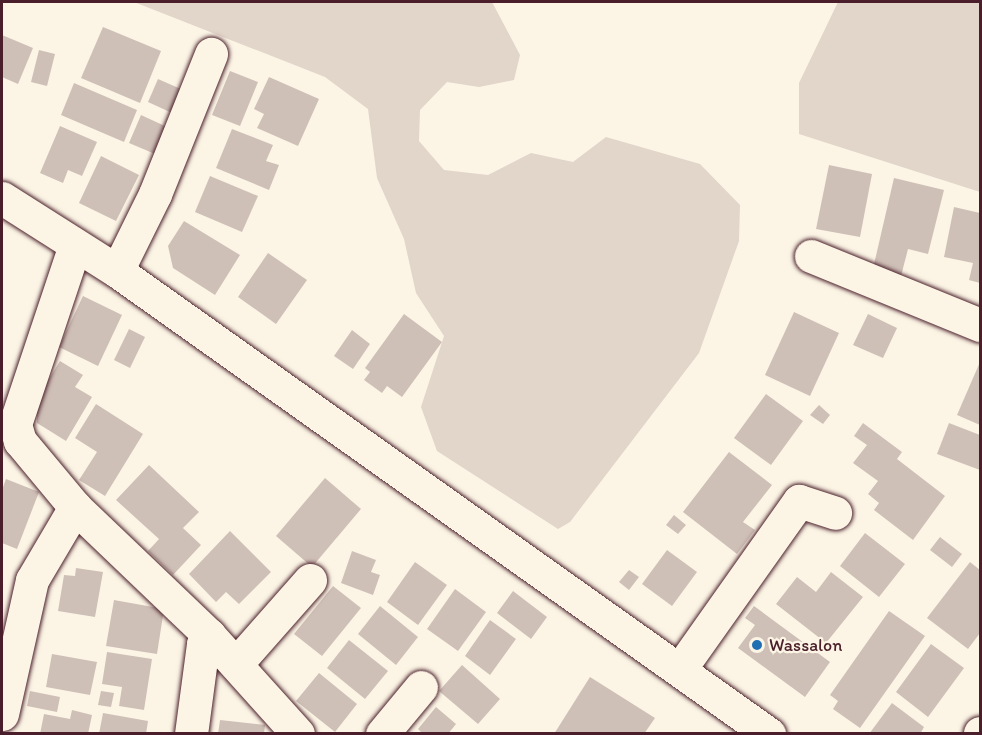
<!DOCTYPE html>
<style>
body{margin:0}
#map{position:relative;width:982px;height:735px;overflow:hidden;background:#fcf5e5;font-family:Itim,sans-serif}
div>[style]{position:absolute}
.green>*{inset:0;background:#e2d5ca}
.building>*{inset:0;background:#cfc0b7}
.roads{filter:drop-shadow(0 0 2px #4a1f2b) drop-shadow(0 0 2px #4a1f2b)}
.street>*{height:33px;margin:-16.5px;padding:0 16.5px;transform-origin:16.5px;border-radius:16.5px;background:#fcf5e5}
.secondary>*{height:33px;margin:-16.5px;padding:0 16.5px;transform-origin:16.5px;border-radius:16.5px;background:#fcf5e5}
.dots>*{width:16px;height:16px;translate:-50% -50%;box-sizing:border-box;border:3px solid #fcf5e5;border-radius:50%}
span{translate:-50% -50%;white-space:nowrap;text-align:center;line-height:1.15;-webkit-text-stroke:4.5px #fcf5e5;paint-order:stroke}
.poi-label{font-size:18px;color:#4a1f2b}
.left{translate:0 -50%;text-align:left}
.frame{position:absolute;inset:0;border:3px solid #4a1f2b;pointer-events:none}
</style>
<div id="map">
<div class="green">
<div style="clip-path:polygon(134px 2px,492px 2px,520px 55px,514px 80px,479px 87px,447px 82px,420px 110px,419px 141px,444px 170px,488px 175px,531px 153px,573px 162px,606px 137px,700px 164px,740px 205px,739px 241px,699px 353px,570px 522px,558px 529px,437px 451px,421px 407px,444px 336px,416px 293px,404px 239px,377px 178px,368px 109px,325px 77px)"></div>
<div style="clip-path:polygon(838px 2px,980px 2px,980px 192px,799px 134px,799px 83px)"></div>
</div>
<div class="building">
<div style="clip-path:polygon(103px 27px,161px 51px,140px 103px,81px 78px)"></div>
<div style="clip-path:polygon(2px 35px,33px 48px,18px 84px,2px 77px)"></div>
<div style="clip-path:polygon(39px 50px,55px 54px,47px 86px,31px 82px)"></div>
<div style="clip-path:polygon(230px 71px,258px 82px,240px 126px,212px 115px)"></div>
<div style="clip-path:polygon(269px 77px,319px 99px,298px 146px,257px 128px,264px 114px,254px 109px)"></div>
<div style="clip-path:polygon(158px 79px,183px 90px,172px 113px,148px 102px)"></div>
<div style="clip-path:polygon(74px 83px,137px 110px,124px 142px,61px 115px)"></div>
<div style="clip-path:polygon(141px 115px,167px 127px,155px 154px,129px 143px)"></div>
<div style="clip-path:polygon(60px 126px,97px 142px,82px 176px,68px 170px,63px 183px,40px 173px)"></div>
<div style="clip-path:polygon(232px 129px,273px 145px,266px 161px,279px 165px,269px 190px,216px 168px)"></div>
<div style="clip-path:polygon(101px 156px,139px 175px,116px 221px,79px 203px)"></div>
<div style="clip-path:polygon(829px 165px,872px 174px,860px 237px,816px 229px)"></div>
<div style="clip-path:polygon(210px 176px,258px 196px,242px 232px,195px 212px)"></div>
<div style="clip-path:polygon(894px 178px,944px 190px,928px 254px,908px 249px,900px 280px,872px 273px)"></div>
<div style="clip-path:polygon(954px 207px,980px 213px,980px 283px,969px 280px,973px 263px,944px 257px)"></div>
<div style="clip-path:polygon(184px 221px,240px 255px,215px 295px,173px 268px,168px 246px)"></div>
<div style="clip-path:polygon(268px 253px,307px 280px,276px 324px,238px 297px)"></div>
<div style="clip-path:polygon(83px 296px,122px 315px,98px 366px,59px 347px)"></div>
<div style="clip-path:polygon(794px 312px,839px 333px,810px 396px,765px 375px)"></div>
<div style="clip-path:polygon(404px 314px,442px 342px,402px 397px,387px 386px,382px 393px,364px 380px,370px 372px,365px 368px)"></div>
<div style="clip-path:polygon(868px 314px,897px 328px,883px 358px,853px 345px)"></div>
<div style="clip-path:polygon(129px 329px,145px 337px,130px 368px,114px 360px)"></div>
<div style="clip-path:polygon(352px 330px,370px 344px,353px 369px,334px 356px)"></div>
<div style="clip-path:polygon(60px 361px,83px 375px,75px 387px,92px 397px,66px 441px,37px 423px,37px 399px)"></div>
<div style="clip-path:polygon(980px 362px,980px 425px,957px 415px)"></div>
<div style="clip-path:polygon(766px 394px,803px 421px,771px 465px,734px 438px)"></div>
<div style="clip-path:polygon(96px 404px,143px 434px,105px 496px,79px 480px,97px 452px,75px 438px)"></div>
<div style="clip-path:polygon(819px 405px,830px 415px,823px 424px,810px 415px)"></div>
<div style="clip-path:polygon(863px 423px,902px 452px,897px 459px,945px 496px,913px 540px,874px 510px,879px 503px,868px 494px,878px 481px,853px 463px,867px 445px,854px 436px)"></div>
<div style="clip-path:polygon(949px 423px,980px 435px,980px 470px,937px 454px)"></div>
<div style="clip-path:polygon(729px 452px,772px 485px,743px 522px,755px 530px,737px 554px,683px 512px)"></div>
<div style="clip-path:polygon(149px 465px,199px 512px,183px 528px,201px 545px,173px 575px,148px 551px,159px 539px,116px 500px)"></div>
<div style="clip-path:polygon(325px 478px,361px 509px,312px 567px,276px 536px)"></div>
<div style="clip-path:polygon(6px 479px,39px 492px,17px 549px,2px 543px,2px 490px)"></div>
<div style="clip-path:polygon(674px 515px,686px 525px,678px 534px,666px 525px)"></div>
<div style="clip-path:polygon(230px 531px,271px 572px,239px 604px,226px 592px,216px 602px,189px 574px)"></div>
<div style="clip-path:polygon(865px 533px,905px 564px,879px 597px,840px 566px)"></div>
<div style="clip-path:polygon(940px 537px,962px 554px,952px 567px,930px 550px)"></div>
<div style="clip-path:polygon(667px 550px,697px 572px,672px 606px,642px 584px)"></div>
<div style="clip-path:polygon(352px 551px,376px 560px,371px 572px,380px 575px,373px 595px,341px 583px)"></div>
<div style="clip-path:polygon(415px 562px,447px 585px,418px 625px,387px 602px)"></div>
<div style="clip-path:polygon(970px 562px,980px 570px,980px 633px,968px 649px,927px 618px)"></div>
<div style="clip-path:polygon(76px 568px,103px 572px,95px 617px,58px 611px,64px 575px,75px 576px)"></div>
<div style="clip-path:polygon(629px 570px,639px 577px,629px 590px,619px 582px)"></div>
<div style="clip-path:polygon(831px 572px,863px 597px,826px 643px,776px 604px,797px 577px,816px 592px)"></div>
<div style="clip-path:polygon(333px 586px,361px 608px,322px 656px,294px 634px)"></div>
<div style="clip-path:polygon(455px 589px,486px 612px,458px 651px,427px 629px)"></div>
<div style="clip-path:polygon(513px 591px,547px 617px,531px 639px,497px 613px)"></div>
<div style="clip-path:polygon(114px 600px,164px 609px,157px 654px,106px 646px)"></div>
<div style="clip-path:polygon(380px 606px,418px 637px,396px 665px,358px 634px)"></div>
<div style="clip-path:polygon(754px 606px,830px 662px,805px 697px,738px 648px,755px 625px,745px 618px)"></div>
<div style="clip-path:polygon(889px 611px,925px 636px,860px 728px,833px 709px,838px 701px,830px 695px)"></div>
<div style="clip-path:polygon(490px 620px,516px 639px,490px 675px,465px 656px)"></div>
<div style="clip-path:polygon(349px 640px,388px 671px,365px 699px,327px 668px)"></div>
<div style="clip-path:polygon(931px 644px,964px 668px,928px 717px,896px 692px)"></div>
<div style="clip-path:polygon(107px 652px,152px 659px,144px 710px,119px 706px,122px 687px,102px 684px)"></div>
<div style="clip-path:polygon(52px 654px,97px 662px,90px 695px,46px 687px)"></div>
<div style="clip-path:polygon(462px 665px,500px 699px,478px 724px,439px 691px)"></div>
<div style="clip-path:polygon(319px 673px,357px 704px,335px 732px,296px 701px)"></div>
<div style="clip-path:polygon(590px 677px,655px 718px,644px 734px,554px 734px)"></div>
<div style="clip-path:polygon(30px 691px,60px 697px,57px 712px,27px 706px)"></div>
<div style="clip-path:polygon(101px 691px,114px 693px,111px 707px,98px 705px)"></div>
<div style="clip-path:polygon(892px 703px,924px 727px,920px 734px,869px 734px)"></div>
<div style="clip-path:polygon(436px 707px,456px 724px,448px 734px,423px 734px,418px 729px)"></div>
<div style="clip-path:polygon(72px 710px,92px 715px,88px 734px,40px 734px,44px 714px,70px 719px)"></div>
<div style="clip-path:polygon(103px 713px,148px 721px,146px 734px,99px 734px)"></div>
<div style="clip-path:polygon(220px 720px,265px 725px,264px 734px,218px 734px)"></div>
</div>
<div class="roads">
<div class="street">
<div style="left:75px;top:245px;width:189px;rotate:108.5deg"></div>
<div style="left:15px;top:424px;width:18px;rotate:74deg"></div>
<div style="left:20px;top:441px;width:86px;rotate:50.2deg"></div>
<div style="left:75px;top:507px;width:185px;rotate:43.7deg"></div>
<div style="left:209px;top:635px;width:133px;rotate:48deg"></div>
<div style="left:811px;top:256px;width:183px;rotate:22.2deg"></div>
<div style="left:117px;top:271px;width:86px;rotate:-63.7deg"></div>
<div style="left:155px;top:194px;width:151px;rotate:-68.2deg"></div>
<div style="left:236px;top:664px;width:112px;rotate:-48.6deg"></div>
<div style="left:680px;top:669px;width:206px;rotate:-54.7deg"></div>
<div style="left:799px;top:501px;width:38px;rotate:18deg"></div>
<div style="left:2px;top:714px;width:137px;rotate:-77.4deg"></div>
<div style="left:32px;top:580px;width:85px;rotate:-59.5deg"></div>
<div style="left:191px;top:734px;width:91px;rotate:-82.4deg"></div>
<div style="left:203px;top:644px;width:11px;rotate:-56deg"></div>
<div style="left:382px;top:734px;width:61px;rotate:-50.3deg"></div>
<div style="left:980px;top:734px;width:1px;rotate:-90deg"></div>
</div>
<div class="secondary">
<div style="left:2px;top:198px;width:136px;rotate:32.4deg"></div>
<div style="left:117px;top:271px;width:800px;rotate:35.38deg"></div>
</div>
</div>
<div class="dots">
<div style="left:757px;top:645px;background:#1f6fb2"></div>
</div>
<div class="poi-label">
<span class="left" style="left:769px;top:645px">Wassalon</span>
</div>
<div class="frame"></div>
</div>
